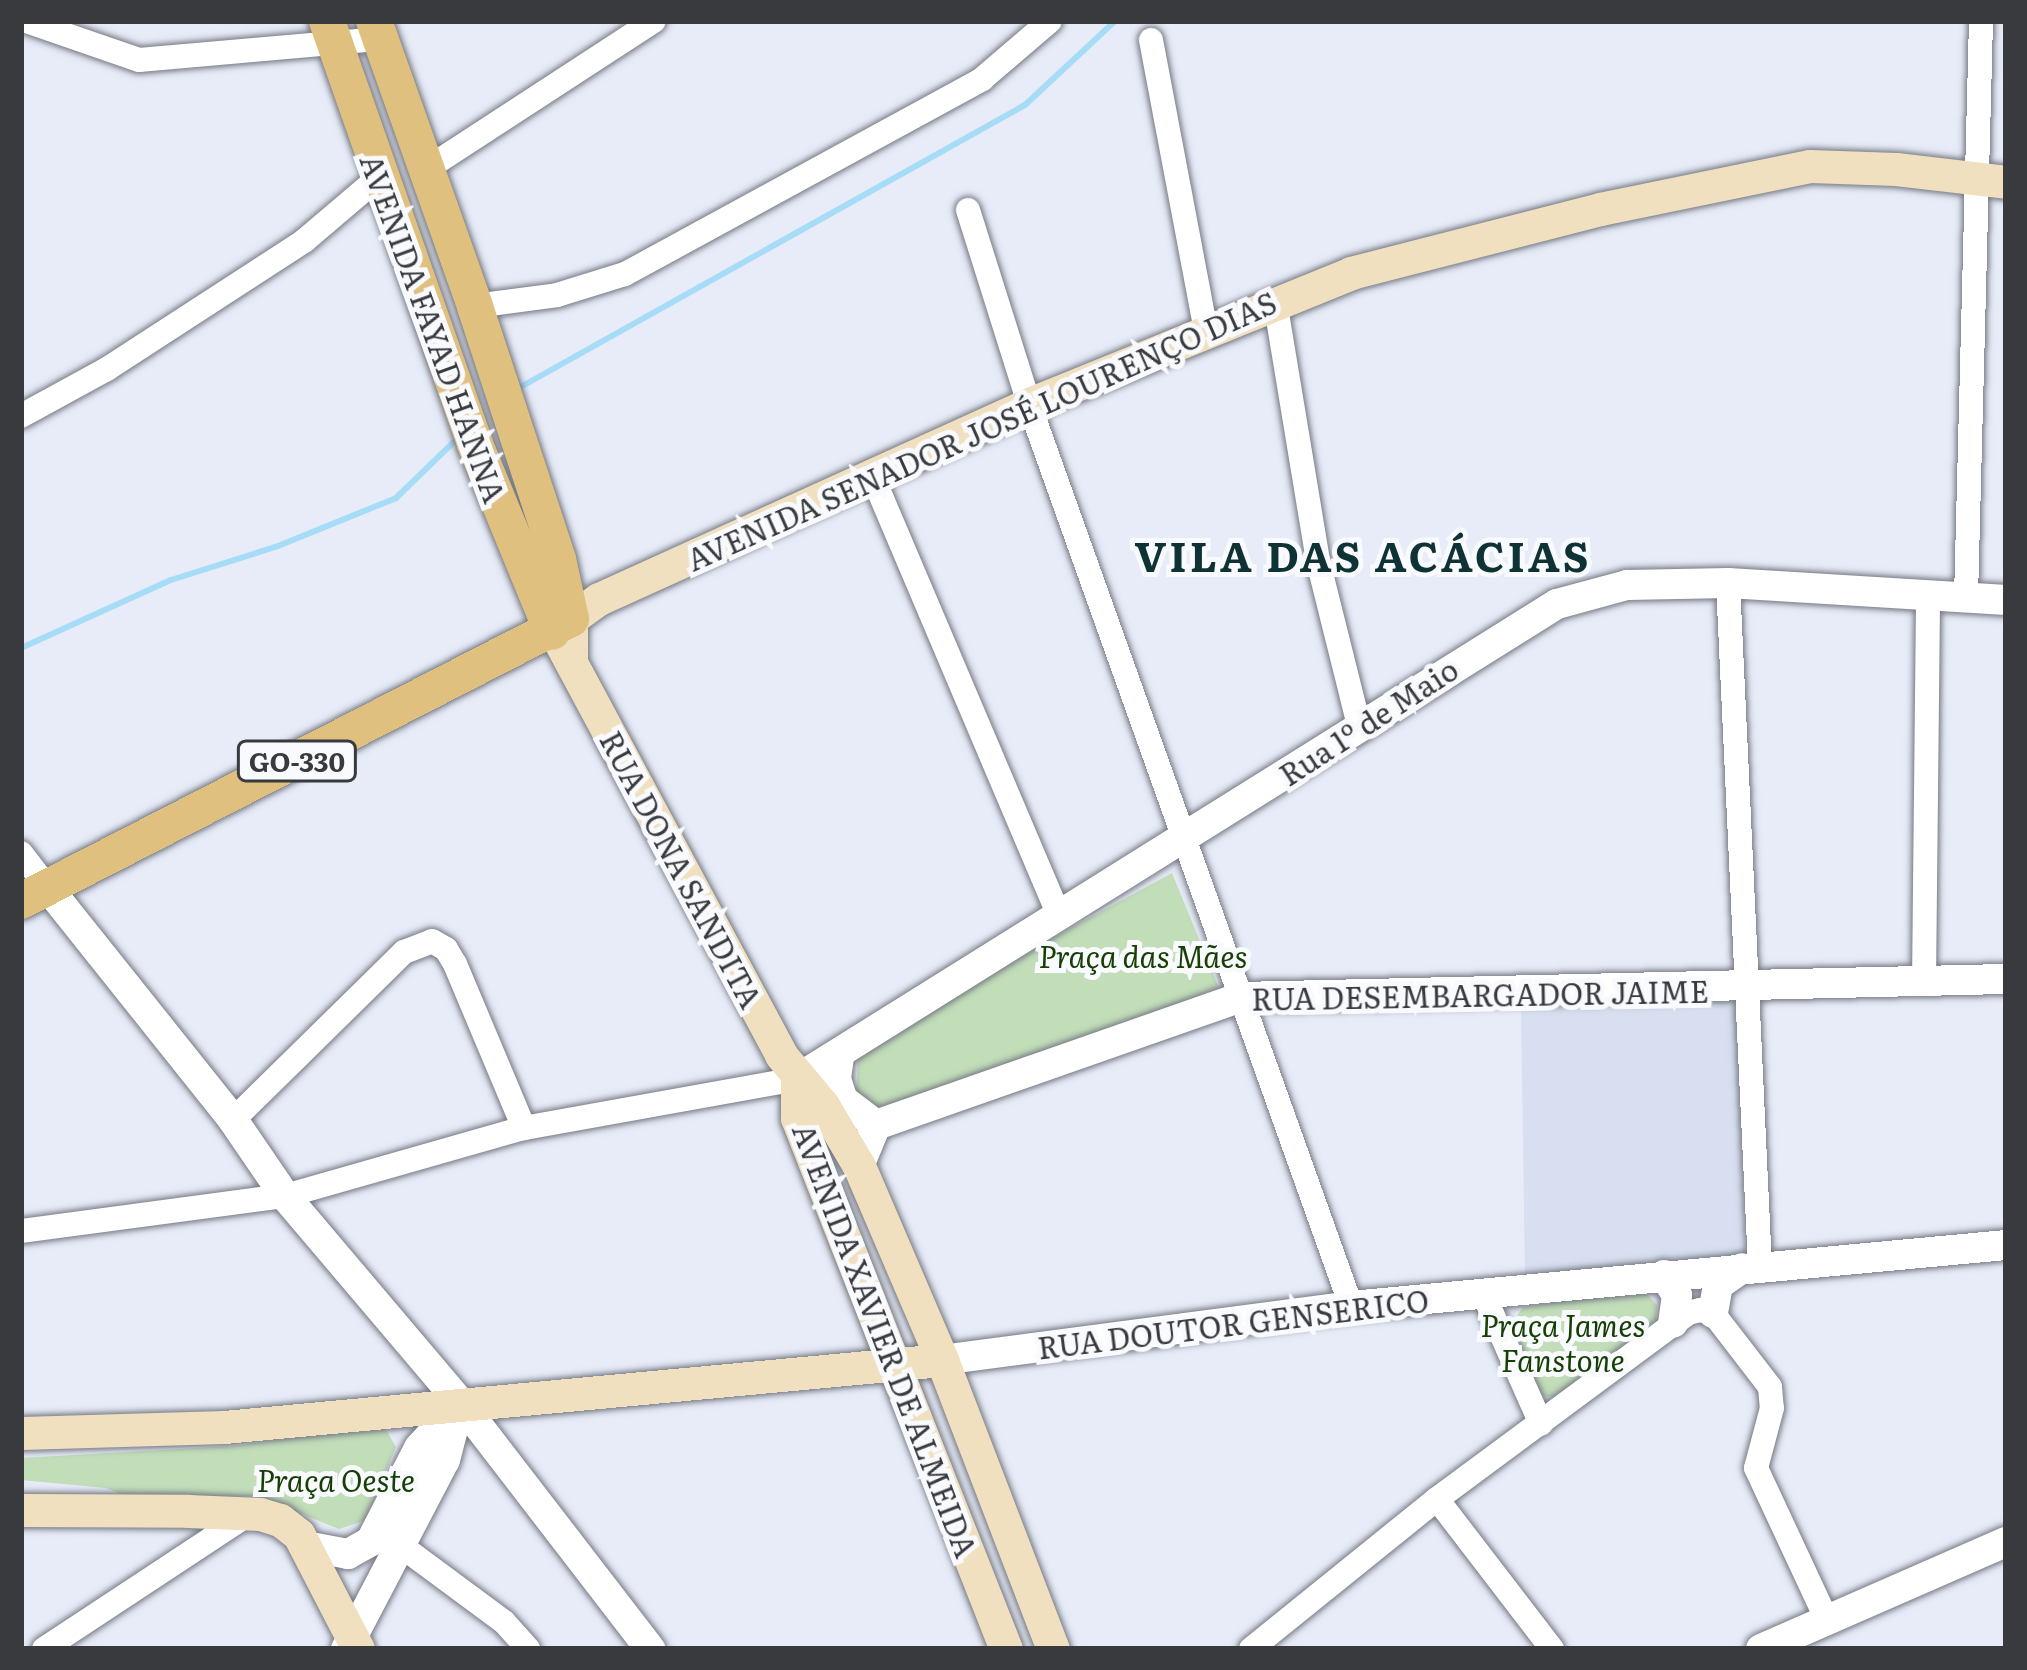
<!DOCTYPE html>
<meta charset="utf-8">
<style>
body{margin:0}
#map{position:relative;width:2027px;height:1670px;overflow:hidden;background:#e7ecf8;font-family:Literata,serif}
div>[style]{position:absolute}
.built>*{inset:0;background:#d7dff0}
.green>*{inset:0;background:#c2deb9}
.stream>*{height:6px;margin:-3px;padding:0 3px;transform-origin:3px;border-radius:3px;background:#a7dcf7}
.roads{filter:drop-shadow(0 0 3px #757983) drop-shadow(0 0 3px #757983)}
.minor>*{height:24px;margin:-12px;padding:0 12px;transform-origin:12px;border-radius:12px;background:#fff}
.tertiary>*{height:30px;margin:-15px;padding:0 15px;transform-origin:15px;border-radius:15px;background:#fff}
.secondary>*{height:33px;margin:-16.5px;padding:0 16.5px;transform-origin:16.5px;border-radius:16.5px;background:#f0e0bf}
.primary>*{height:36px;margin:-18px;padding:0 18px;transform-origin:18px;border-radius:18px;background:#e0c07f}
span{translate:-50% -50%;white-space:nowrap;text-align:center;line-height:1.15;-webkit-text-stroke:10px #f8fafe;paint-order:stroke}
.shield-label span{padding:3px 9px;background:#f8fafe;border:3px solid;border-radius:9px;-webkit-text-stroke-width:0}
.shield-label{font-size:27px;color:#383a3e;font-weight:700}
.street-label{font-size:30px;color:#383a3e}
.park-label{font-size:30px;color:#173f04;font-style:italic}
.district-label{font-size:42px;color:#0f3235;font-weight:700;letter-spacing:3px}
.frame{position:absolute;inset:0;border:24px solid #383a3e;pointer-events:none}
</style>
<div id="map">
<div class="built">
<div style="clip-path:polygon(1736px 1001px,1745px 1259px,1525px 1275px,1521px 1008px)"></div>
</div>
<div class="green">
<div style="clip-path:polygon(1172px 873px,1219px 988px,891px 1109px,875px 1114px,856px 1103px,858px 1055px,1012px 960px)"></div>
<div style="clip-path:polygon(1642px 1289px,1657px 1305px,1656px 1324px,1554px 1397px,1540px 1396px,1512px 1323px,1523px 1307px)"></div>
<div style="clip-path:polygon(384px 1426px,396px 1447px,366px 1520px,339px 1529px,257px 1496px,131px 1498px,106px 1488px,21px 1480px,21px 1458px,232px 1446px)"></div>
</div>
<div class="stream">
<div style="left:517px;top:389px;width:582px;rotate:-29.21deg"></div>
<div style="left:1025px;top:105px;width:123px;rotate:-43deg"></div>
<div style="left:21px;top:648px;width:165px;rotate:-24.4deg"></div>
<div style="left:171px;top:580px;width:112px;rotate:-17.6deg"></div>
<div style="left:278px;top:546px;width:127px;rotate:-22.1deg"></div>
<div style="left:396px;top:498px;width:91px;rotate:-44.1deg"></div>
</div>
<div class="roads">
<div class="minor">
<div style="left:26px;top:21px;width:120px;rotate:19deg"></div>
<div style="left:139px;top:60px;width:242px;rotate:-5deg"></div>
<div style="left:1151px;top:40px;width:295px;rotate:79.3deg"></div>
<div style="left:425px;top:170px;width:273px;rotate:-33.1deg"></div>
<div style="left:968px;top:210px;width:203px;rotate:72.5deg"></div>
<div style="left:1029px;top:404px;width:958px;rotate:70.35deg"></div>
<div style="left:1275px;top:301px;width:264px;rotate:80.6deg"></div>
<div style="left:1318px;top:561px;width:170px;rotate:76deg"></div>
<div style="left:475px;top:306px;width:83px;rotate:-7.6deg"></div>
<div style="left:557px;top:295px;width:71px;rotate:-17.2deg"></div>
<div style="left:625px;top:274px;width:407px;rotate:-28.6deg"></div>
<div style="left:982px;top:79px;width:89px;rotate:-40.5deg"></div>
<div style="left:21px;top:416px;width:98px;rotate:-28.7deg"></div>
<div style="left:107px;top:369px;width:235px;rotate:-33deg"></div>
<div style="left:304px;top:241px;width:97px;rotate:-40.4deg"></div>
<div style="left:872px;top:475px;width:478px;rotate:67deg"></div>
<div style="left:1728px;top:583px;width:684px;rotate:87.32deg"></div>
<div style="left:1966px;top:598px;width:577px;rotate:-88.51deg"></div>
<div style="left:21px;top:853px;width:44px;rotate:52.4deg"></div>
<div style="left:1924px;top:983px;width:388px;rotate:-89.4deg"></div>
<div style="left:233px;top:1120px;width:240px;rotate:-44.5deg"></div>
<div style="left:404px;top:952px;width:30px;rotate:-21deg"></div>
<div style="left:432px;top:941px;width:16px;rotate:30deg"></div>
<div style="left:446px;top:949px;width:17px;rotate:59deg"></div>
<div style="left:455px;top:964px;width:178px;rotate:67.2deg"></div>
<div style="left:21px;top:1231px;width:266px;rotate:-7.6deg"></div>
<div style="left:285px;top:1196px;width:248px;rotate:-15.9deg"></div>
<div style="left:524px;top:1128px;width:277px;rotate:-10.2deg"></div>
<div style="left:1483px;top:1293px;width:143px;rotate:66.1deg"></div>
<div style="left:1437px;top:1499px;width:189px;rotate:52.5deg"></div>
<div style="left:400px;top:1545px;width:129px;rotate:36.5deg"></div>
<div style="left:504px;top:1622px;width:36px;rotate:48deg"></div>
<div style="left:44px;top:1649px;width:247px;rotate:-33.4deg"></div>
<div style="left:1251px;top:1649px;width:239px;rotate:-38.9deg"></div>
<div style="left:1437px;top:1499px;width:312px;rotate:-36.5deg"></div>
<div style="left:1688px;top:1313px;width:12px;rotate:-14deg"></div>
<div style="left:1700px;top:1310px;width:13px;rotate:13deg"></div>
<div style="left:1713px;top:1313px;width:93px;rotate:52.4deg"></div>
<div style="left:1770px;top:1387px;width:21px;rotate:85deg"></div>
<div style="left:1772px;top:1408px;width:62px;rotate:104.9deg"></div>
<div style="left:1756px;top:1468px;width:168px;rotate:65deg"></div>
</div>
<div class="tertiary">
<div style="left:48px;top:888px;width:297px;rotate:51.4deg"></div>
<div style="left:233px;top:1120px;width:92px;rotate:55.6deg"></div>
<div style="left:285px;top:1196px;width:270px;rotate:49.7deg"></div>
<div style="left:460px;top:1402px;width:312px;rotate:52.4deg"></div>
<div style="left:839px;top:1057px;width:22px;rotate:98deg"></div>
<div style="left:836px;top:1079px;width:22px;rotate:72deg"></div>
<div style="left:843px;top:1100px;width:41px;rotate:37.1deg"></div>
<div style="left:797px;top:1079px;width:896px;rotate:-32.01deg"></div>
<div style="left:1557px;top:604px;width:73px;rotate:-15.2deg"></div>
<div style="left:1627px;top:585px;width:101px;rotate:-1.1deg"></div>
<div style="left:1728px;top:583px;width:279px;rotate:3.5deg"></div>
<div style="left:859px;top:1166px;width:44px;rotate:-67.5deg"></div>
<div style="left:876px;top:1125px;width:387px;rotate:-19.3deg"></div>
<div style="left:1241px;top:997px;width:765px;rotate:-1.35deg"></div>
<div style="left:1664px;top:1275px;width:24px;rotate:57deg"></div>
<div style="left:1677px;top:1295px;width:28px;rotate:98deg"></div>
<div style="left:1713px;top:1313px;width:28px;rotate:-80deg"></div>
<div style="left:1718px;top:1285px;width:29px;rotate:-35deg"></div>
<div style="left:942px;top:1360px;width:413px;rotate:-7.5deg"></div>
<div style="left:1351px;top:1306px;width:658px;rotate:-5.32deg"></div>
<div style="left:305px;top:1546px;width:44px;rotate:10.5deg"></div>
<div style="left:348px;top:1554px;width:26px;rotate:-29deg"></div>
<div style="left:371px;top:1541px;width:105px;rotate:-62.7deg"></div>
<div style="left:419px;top:1448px;width:55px;rotate:-47.9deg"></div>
<div style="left:346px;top:1649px;width:213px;rotate:-62.4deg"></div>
<div style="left:445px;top:1460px;width:60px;rotate:-75.5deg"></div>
<div style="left:1761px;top:1649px;width:267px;rotate:-23.6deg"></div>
</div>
<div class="secondary">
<div style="left:560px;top:642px;width:468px;rotate:61.8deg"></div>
<div style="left:781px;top:1055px;width:65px;rotate:50deg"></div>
<div style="left:823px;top:1105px;width:71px;rotate:59.5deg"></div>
<div style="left:859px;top:1166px;width:211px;rotate:66.8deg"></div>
<div style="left:942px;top:1360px;width:310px;rotate:69deg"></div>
<div style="left:571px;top:657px;width:38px;rotate:-90deg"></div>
<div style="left:571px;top:619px;width:34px;rotate:-36deg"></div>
<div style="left:599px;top:599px;width:472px;rotate:-24.4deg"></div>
<div style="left:1029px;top:404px;width:348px;rotate:-22.1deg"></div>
<div style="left:1351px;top:273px;width:257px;rotate:-14.4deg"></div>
<div style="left:1600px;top:209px;width:214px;rotate:-11.6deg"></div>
<div style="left:1810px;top:166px;width:86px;rotate:2deg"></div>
<div style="left:1896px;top:169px;width:111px;rotate:6.7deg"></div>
<div style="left:797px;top:1079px;width:39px;rotate:90deg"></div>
<div style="left:797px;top:1118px;width:571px;rotate:68.52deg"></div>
<div style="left:21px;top:1433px;width:203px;rotate:-1.7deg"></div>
<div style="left:224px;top:1427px;width:721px;rotate:-5.33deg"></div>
<div style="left:21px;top:1510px;width:167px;rotate:0.3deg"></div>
<div style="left:188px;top:1511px;width:72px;rotate:2.4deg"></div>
<div style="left:260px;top:1514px;width:21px;rotate:17deg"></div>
<div style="left:280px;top:1520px;width:24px;rotate:38deg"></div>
<div style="left:299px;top:1535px;width:128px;rotate:62.6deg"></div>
</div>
<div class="primary">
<div style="left:327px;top:21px;width:448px;rotate:70.7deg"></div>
<div style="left:475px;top:444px;width:203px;rotate:67.7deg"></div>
<div style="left:21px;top:901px;width:618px;rotate:-27.15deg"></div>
<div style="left:571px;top:619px;width:61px;rotate:-102.2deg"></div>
<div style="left:558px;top:559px;width:266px;rotate:-108.2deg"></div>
<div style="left:475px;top:306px;width:302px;rotate:-109.5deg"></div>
</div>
</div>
<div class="shield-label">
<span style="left:297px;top:761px">GO-330</span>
</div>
<div class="street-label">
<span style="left:434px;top:328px;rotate:70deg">AVENIDA FAYAD HANNA</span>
<span style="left:981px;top:430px;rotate:-24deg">AVENIDA SENADOR JOSÉ LOURENÇO DIAS</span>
<span style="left:1368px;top:721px;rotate:-33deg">Rua 1º de Maio</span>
<span style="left:682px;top:869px;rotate:62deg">RUA DONA SANDITA</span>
<span style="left:1480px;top:994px;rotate:-1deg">RUA DESEMBARGADOR JAIME</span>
<span style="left:1233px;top:1323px;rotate:-7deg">RUA DOUTOR GENSERICO</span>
<span style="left:886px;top:1340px;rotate:69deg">AVENIDA XAVIER DE ALMEIDA</span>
</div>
<div class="park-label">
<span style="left:1143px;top:955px">Praça das Mães</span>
<span style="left:1563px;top:1341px">Praça James<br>Fanstone</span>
<span style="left:336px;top:1479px">Praça Oeste</span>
</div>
<div class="district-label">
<span style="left:1363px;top:554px">VILA DAS ACÁCIAS</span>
</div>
<div class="frame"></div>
</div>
